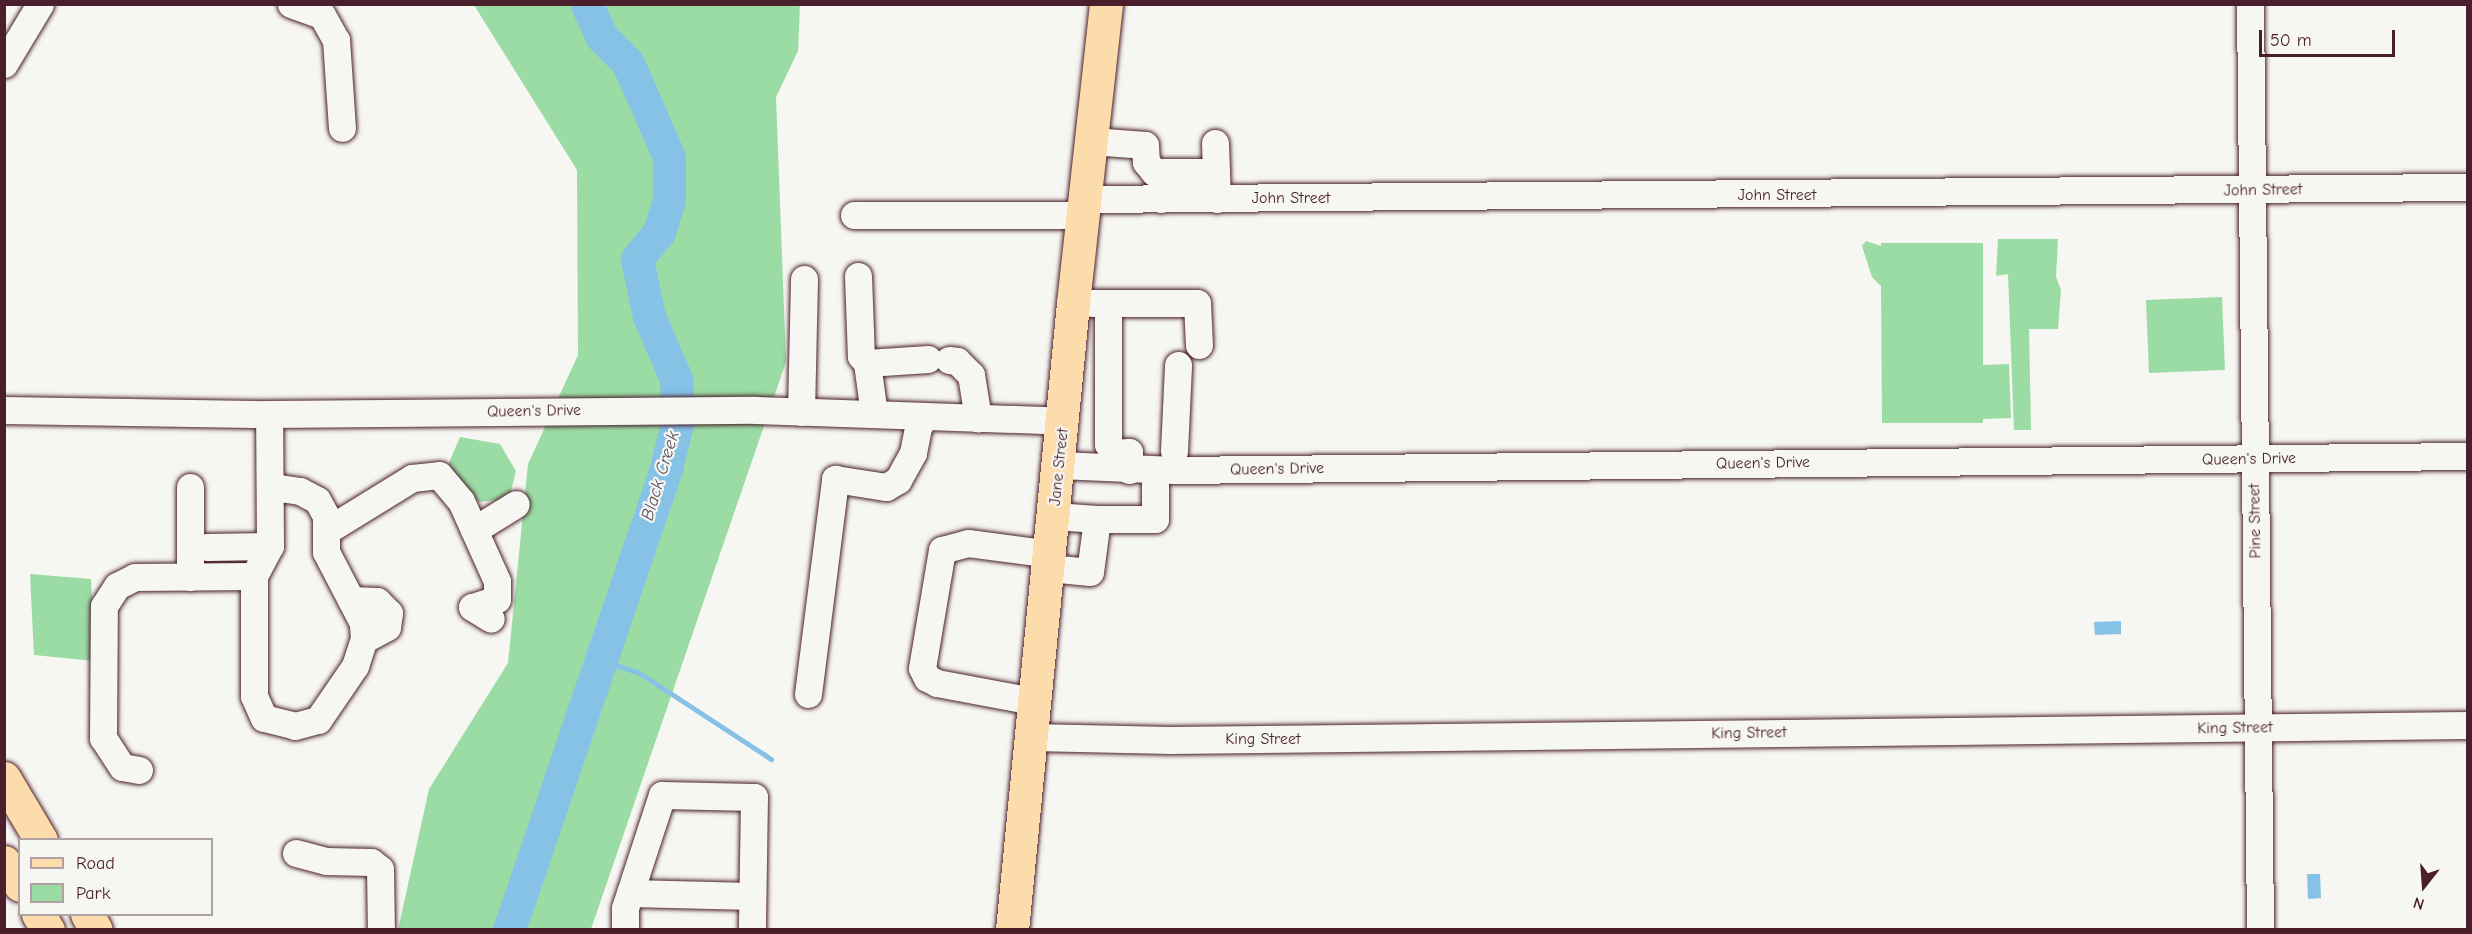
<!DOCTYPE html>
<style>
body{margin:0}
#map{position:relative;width:2472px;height:934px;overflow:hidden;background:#f6f6f2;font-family:"Comic Neue",sans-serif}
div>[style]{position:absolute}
.green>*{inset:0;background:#9bdca5}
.water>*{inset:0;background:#85c2e5}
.stream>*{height:5px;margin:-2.5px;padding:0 2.5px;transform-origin:2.5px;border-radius:2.5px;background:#85c2e5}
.river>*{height:33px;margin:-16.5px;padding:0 16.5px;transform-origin:16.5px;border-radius:16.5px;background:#85c2e5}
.roads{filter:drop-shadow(0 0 2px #4a1f2b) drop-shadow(0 0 2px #4a1f2b)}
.minor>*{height:27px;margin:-13.5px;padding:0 13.5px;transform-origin:13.5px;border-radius:13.5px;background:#f6f6f2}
.major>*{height:33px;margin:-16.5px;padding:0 16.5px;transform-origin:16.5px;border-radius:16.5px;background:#fddcac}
.highway>*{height:33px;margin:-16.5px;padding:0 16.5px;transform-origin:16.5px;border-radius:16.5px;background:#fddcac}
span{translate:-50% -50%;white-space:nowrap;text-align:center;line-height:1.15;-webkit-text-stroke:4.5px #f6f6f2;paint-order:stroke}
.street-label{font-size:16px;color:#4a1f2b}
.water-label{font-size:18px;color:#5c5063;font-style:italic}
.frame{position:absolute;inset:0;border:6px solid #4a1f2b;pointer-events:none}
.legend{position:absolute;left:18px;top:838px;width:195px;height:78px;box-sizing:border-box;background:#f6f6f2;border:2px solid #b1a0a2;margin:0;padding:8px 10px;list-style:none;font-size:18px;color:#4a1f2b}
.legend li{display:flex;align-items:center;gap:12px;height:30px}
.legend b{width:30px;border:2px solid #b1a0a2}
.north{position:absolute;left:2394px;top:856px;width:60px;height:60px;-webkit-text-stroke:4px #f6f6f2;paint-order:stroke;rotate:197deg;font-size:16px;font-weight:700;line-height:24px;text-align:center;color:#4a1f2b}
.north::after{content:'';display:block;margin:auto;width:21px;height:27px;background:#4a1f2b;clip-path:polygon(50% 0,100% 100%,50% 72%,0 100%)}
.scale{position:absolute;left:2259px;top:30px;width:136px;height:27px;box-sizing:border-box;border:3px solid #4a1f2b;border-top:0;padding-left:8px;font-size:18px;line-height:21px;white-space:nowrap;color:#4a1f2b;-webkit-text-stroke:4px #f6f6f2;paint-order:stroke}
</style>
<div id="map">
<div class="green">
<div style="clip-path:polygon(474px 5px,800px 5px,798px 51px,776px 97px,786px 362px,591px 929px,398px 930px,429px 789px,508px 663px,528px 464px,578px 355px,577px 170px)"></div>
<div style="clip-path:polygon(1998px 239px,2058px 239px,2056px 277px,2061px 290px,2058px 329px,2029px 329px,2031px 430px,2014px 430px,2008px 274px,1996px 276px)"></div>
<div style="clip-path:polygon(1866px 241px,1881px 246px,1881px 243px,1983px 243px,1983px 365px,2009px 364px,2011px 418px,1983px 419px,1983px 423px,1882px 423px,1881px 286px,1872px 277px,1862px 246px)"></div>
<div style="clip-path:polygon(2222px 297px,2225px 370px,2149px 373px,2146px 300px)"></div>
<div style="clip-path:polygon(460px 437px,500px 444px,516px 471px,509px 499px,479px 502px,444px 474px)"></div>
<div style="clip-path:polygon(30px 574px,91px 579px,95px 661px,34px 655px)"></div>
</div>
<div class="water">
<div style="clip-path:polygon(2121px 621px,2121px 634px,2095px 635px,2094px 622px)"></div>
<div style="clip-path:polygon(2307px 874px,2320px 874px,2321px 898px,2308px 899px)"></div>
</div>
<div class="stream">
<div style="left:600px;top:660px;width:40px;rotate:18deg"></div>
<div style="left:638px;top:672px;width:159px;rotate:33.2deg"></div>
</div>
<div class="river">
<div style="left:509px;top:930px;width:488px;rotate:-71.2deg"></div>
<div style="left:666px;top:468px;width:49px;rotate:-76deg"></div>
<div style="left:678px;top:420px;width:41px;rotate:-92.8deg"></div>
<div style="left:676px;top:379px;width:69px;rotate:-113.2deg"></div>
<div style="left:649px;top:316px;width:58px;rotate:-101.9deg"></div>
<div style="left:637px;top:259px;width:35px;rotate:-51deg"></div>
<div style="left:659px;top:232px;width:34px;rotate:-73deg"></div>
<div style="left:669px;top:200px;width:43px;rotate:-90deg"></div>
<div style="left:669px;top:157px;width:103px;rotate:-113.6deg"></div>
<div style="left:628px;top:63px;width:38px;rotate:-135deg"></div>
<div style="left:601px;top:36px;width:35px;rotate:-114deg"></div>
</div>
<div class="roads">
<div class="minor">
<div style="left:291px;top:4px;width:33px;rotate:20deg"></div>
<div style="left:322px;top:15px;width:29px;rotate:61deg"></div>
<div style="left:336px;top:40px;width:88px;rotate:86.1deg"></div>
<div style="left:2250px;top:4px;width:926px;rotate:89.38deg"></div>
<div style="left:4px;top:64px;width:70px;rotate:-59deg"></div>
<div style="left:1092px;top:141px;width:53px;rotate:4.3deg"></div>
<div style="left:1145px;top:145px;width:17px;rotate:87deg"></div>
<div style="left:1146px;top:162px;width:13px;rotate:51deg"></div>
<div style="left:1154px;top:172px;width:8px"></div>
<div style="left:1162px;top:172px;width:27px;rotate:92deg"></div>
<div style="left:1215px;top:143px;width:29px;rotate:88deg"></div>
<div style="left:1162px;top:172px;width:54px"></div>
<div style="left:1216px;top:172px;width:27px;rotate:88deg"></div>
<div style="left:1086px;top:199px;width:1382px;rotate:-0.5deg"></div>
<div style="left:854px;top:215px;width:230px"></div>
<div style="left:858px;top:276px;width:80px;rotate:87.9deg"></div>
<div style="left:861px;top:356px;width:9px;rotate:49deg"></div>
<div style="left:867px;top:363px;width:51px;rotate:82.2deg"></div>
<div style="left:1092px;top:303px;width:105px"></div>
<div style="left:1197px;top:303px;width:42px;rotate:87.3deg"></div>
<div style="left:1108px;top:304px;width:140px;rotate:90deg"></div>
<div style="left:1108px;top:444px;width:13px;rotate:45deg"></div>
<div style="left:1117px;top:453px;width:12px;rotate:-5deg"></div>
<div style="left:1129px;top:452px;width:18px;rotate:90deg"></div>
<div style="left:949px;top:360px;width:8px;rotate:7deg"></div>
<div style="left:957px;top:361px;width:20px;rotate:45deg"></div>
<div style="left:971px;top:375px;width:44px;rotate:80.8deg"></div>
<div style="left:867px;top:363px;width:61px;rotate:-3.8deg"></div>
<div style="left:4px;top:410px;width:265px;rotate:0.9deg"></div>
<div style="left:269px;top:414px;width:487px;rotate:-0.5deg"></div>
<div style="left:756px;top:410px;width:308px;rotate:2deg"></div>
<div style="left:801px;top:412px;width:133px;rotate:-88.7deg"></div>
<div style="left:1174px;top:451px;width:86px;rotate:-87.3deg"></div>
<div style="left:1059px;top:465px;width:115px;rotate:2.5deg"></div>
<div style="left:1174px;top:470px;width:1294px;rotate:-0.62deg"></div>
<div style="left:190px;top:487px;width:90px;rotate:90deg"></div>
<div style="left:1054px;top:516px;width:43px;rotate:4deg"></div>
<div style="left:474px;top:530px;width:49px;rotate:-31.8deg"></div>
<div style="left:326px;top:531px;width:101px;rotate:-31.6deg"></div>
<div style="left:412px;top:478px;width:27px;rotate:-6deg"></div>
<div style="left:439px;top:475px;width:34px;rotate:50deg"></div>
<div style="left:461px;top:501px;width:88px;rotate:65.8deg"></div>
<div style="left:497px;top:581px;width:18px;rotate:90deg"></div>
<div style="left:497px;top:599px;width:26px;rotate:162deg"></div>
<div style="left:472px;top:607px;width:22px;rotate:32deg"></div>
<div style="left:207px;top:547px;width:63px;rotate:-0.9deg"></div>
<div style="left:1049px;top:568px;width:41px;rotate:5.6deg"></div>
<div style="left:1090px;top:572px;width:53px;rotate:-82.5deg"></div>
<div style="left:1097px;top:519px;width:58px"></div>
<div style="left:1155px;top:519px;width:49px;rotate:-90deg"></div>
<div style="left:254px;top:576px;width:120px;rotate:90deg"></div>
<div style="left:254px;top:696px;width:24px;rotate:66deg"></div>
<div style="left:264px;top:718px;width:32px;rotate:14deg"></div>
<div style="left:295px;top:726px;width:24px;rotate:-15deg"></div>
<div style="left:318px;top:720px;width:65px;rotate:-55.6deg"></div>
<div style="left:355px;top:666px;width:28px;rotate:-72deg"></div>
<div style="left:364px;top:639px;width:16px;rotate:-94deg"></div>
<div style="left:363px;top:623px;width:80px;rotate:-117.5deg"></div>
<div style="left:326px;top:552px;width:36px;rotate:-90deg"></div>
<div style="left:326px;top:516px;width:18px;rotate:-119deg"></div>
<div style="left:317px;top:500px;width:19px;rotate:-152deg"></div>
<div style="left:300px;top:491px;width:29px;rotate:-172deg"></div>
<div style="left:351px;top:600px;width:26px;rotate:2deg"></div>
<div style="left:377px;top:601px;width:17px;rotate:45deg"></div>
<div style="left:389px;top:613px;width:14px;rotate:98deg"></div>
<div style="left:387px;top:627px;width:26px;rotate:152deg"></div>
<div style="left:808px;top:694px;width:217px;rotate:-82.8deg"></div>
<div style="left:835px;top:479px;width:52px;rotate:8.9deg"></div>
<div style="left:886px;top:487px;width:14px;rotate:-30deg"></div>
<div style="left:898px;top:480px;width:31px;rotate:-61deg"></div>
<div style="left:913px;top:453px;width:26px;rotate:-79deg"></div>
<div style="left:918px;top:427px;width:13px;rotate:-58deg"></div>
<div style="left:1033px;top:701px;width:98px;rotate:-169.4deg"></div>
<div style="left:937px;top:683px;width:11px;rotate:-153deg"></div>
<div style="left:927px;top:678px;width:11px;rotate:-117deg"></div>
<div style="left:922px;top:668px;width:120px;rotate:-80.4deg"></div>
<div style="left:942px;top:550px;width:27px;rotate:-15deg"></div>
<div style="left:968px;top:543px;width:83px;rotate:7.6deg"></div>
<div style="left:1031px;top:737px;width:140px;rotate:1.2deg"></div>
<div style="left:1171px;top:740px;width:1297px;rotate:-0.66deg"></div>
<div style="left:139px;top:770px;width:17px;rotate:-170deg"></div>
<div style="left:122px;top:767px;width:35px;rotate:-123deg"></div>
<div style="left:103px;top:738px;width:132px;rotate:-89.6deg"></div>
<div style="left:104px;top:606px;width:24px;rotate:-57deg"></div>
<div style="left:117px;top:586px;width:20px;rotate:-27deg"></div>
<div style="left:135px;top:577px;width:119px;rotate:-0.5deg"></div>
<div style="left:254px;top:576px;width:34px;rotate:-62deg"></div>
<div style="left:270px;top:546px;width:132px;rotate:-90.4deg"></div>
<div style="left:296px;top:853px;width:31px;rotate:15deg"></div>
<div style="left:326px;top:861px;width:45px;rotate:1.3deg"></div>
<div style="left:371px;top:862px;width:11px;rotate:38deg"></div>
<div style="left:380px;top:869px;width:61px;rotate:89.1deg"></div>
<div style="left:630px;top:893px;width:122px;rotate:1.4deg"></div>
<div style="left:625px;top:930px;width:22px;rotate:-90deg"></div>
<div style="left:625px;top:908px;width:119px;rotate:-71.9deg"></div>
<div style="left:662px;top:795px;width:92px;rotate:1.2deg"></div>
<div style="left:754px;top:797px;width:133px;rotate:90.9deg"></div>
</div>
<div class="major">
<div style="left:1012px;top:930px;width:630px;rotate:-84.44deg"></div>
<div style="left:1073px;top:303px;width:301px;rotate:-83.7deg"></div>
</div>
<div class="highway">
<div style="left:4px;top:778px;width:72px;rotate:59.2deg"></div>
<div style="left:4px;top:862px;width:28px;rotate:55deg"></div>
<div style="left:38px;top:914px;width:19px;rotate:58deg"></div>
<div style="left:87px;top:914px;width:18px;rotate:61deg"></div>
</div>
</div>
<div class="street-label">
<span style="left:2263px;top:190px;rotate:-1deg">John Street</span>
<span style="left:1777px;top:195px">John Street</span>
<span style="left:1291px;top:198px">John Street</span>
<span style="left:534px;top:411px;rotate:-1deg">Queen's Drive</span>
<span style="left:2249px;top:459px;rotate:-1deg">Queen's Drive</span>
<span style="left:1763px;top:463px;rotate:-1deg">Queen's Drive</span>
<span style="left:1059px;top:467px;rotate:-84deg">Jane Street</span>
<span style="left:1277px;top:469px;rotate:-1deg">Queen's Drive</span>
<span style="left:2255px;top:521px;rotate:-91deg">Pine Street</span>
<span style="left:2235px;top:728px;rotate:-1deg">King Street</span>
<span style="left:1749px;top:733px;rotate:-1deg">King Street</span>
<span style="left:1263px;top:739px">King Street</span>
</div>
<div class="water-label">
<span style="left:661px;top:476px;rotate:-73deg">Black Creek</span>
</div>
<div class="frame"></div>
<ul class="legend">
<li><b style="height:8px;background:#fddcac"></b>Road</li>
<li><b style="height:16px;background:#9bdca5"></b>Park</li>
</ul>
<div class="north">N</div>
<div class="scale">50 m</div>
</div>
